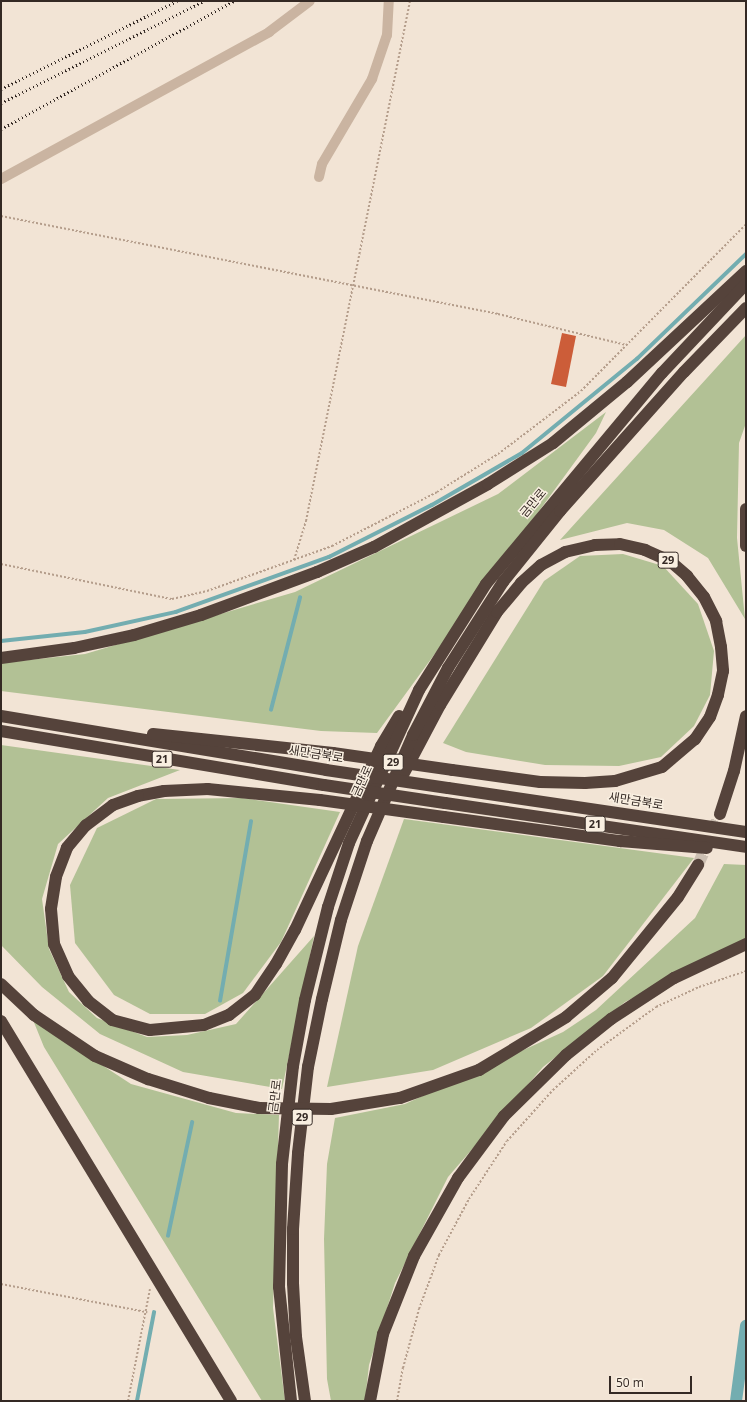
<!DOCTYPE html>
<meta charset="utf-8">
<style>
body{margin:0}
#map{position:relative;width:747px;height:1402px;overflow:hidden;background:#f2e4d5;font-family:"Open Sans","Noto Sans KR",sans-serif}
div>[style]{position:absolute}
.green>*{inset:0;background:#b2c195}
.stream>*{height:3.5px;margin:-1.75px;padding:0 1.75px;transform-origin:1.75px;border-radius:1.75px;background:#73adb0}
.canal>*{height:12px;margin:-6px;padding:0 6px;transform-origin:6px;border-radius:6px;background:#73adb0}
.building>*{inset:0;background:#cc5d39}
.highway-tunnel>*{height:12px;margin-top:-6px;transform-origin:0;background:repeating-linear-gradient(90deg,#ccbfb2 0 12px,transparent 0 18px)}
.path>*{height:2px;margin-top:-1px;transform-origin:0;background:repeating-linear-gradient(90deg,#b59e8c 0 2px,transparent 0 4px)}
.minor>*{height:10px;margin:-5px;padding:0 5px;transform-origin:5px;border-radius:5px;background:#cab4a1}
.highway>*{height:12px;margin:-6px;padding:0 6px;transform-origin:6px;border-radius:6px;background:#55433b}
.rail>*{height:3px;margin-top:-1.5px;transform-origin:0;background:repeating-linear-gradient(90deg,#342924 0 1px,transparent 0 4px)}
.highway-bridge>*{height:12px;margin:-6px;padding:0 6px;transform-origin:6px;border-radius:6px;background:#55433b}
span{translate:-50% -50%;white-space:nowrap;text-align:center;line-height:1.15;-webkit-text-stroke:3px #f9efe1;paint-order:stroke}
.shield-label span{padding:1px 3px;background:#f9efe1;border:1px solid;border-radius:3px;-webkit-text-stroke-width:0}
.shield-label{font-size:11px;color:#342924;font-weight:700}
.street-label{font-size:12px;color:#342924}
.frame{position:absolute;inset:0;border:2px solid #342924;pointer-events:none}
.scale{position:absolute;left:609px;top:1376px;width:83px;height:18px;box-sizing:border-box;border:2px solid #342924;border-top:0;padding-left:5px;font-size:12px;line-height:14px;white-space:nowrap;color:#342924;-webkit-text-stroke:3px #f9efe1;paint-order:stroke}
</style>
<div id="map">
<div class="green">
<div style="clip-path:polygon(746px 335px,746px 423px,739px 443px,737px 538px,745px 619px,708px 558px,664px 530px,627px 523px,560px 540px)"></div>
<div style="clip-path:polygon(606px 412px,596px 433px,377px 733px,321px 731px,1px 691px,1px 663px,85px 654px,295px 592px,498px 494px)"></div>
<div style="clip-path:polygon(623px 554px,663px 566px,698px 604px,714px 651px,710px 695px,694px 726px,661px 757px,619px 766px,545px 765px,466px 752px,443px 743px,544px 581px,580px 556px)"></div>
<div style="clip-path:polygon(1px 745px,180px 770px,108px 798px,58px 844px,42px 899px,49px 949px,69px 992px,97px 1018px,147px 1037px,187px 1035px,236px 1024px,314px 936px,282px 1089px,183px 1072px,100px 1034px,42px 987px,1px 945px)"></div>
<div style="clip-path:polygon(242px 798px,340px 812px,281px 942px,243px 993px,205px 1014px,150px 1014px,114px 995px,75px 943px,70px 885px,97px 828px,156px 799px)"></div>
<div style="clip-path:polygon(404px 819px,694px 858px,603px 976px,531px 1028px,433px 1070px,327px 1087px,358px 946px)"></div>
<div style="clip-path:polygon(724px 864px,746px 865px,746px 939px,625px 1002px,543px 1067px,448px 1177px,395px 1283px,369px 1365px,365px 1401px,331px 1401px,327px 1379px,324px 1239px,327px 1164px,335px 1118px,405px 1104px,563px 1032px,596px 1010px,695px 918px)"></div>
<div style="clip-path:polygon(33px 1020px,131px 1084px,236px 1113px,279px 1115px,273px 1308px,285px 1401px,262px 1401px,44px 1047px)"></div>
</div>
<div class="stream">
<div style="left:1px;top:641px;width:84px;rotate:-6.1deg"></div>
<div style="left:85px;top:632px;width:93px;rotate:-12.4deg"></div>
<div style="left:176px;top:612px;width:163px;rotate:-19.8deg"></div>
<div style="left:329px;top:557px;width:115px;rotate:-26.8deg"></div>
<div style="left:432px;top:505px;width:104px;rotate:-30deg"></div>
<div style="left:522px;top:453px;width:149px;rotate:-39.3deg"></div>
<div style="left:637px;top:359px;width:151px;rotate:-43.9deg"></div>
<div style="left:271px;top:710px;width:116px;rotate:-75.5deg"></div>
<div style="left:220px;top:1001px;width:182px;rotate:-80.2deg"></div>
<div style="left:168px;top:1236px;width:116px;rotate:-78deg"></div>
<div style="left:137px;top:1401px;width:90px;rotate:-79.1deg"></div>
</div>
<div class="canal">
<div style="left:736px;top:1401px;width:76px;rotate:-82.4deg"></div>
</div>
<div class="building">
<div style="clip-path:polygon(562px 333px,576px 336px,566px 387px,551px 384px)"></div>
</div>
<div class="highway-tunnel">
<div style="left:698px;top:865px;width:56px;rotate:-66.7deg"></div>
</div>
<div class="path">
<div style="left:1px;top:216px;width:507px;rotate:11.15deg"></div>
<div style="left:498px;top:314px;width:132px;rotate:13.6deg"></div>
<div style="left:294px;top:560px;width:41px;rotate:-72.9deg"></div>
<div style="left:306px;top:521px;width:530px;rotate:-78.69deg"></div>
<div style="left:1px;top:564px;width:175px;rotate:11.6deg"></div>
<div style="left:172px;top:599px;width:36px;rotate:-13deg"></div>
<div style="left:207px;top:591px;width:133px;rotate:-19.8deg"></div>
<div style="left:332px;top:546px;width:118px;rotate:-27.2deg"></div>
<div style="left:437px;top:492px;width:72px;rotate:-31.9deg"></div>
<div style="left:498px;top:454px;width:104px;rotate:-37.2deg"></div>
<div style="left:581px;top:391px;width:235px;rotate:-45.3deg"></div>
<div style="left:1px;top:1284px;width:149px;rotate:10.9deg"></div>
<div style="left:128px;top:1401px;width:114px;rotate:-78.9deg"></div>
<div style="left:397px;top:1401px;width:34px;rotate:-80deg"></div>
<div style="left:403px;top:1368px;width:61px;rotate:-74.8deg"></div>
<div style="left:419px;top:1309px;width:58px;rotate:-69.7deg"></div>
<div style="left:439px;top:1255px;width:64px;rotate:-61.8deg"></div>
<div style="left:469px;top:1199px;width:69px;rotate:-56.8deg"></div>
<div style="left:507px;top:1141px;width:69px;rotate:-48deg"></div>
<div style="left:553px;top:1090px;width:59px;rotate:-42.3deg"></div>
<div style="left:597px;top:1050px;width:73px;rotate:-36.1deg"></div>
<div style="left:656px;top:1007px;width:47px;rotate:-24.9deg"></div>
<div style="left:699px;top:987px;width:50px;rotate:-18.8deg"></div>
</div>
<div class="minor">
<div style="left:319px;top:177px;width:13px;rotate:-77deg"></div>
<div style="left:322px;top:164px;width:99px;rotate:-59.5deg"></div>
<div style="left:372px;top:79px;width:46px;rotate:-71.2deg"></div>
<div style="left:387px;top:35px;width:34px;rotate:-87deg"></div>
<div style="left:1px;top:179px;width:306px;rotate:-28.7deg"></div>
<div style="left:269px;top:32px;width:51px;rotate:-37.1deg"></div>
</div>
<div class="highway">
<div style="left:746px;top:509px;width:37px;rotate:90deg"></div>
<div style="left:1px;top:658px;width:74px;rotate:-7.8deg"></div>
<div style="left:74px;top:648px;width:61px;rotate:-12.2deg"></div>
<div style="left:134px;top:635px;width:70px;rotate:-16.6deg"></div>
<div style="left:201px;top:615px;width:124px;rotate:-20.3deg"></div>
<div style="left:317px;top:572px;width:62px;rotate:-23.7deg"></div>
<div style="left:374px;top:547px;width:130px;rotate:-28.9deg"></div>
<div style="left:488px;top:484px;width:77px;rotate:-32.2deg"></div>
<div style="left:553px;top:443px;width:96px;rotate:-39.5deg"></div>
<div style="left:627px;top:382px;width:163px;rotate:-43deg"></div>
<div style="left:1px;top:716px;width:329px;rotate:9.4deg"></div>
<div style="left:1px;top:731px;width:327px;rotate:9.5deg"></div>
<div style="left:153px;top:734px;width:181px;rotate:6deg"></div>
<div style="left:404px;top:773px;width:77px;rotate:-62.1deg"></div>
<div style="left:440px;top:705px;width:109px;rotate:-58.5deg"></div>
<div style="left:497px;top:612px;width:38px;rotate:-50deg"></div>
<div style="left:521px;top:583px;width:27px;rotate:-42deg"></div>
<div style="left:541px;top:565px;width:27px;rotate:-28deg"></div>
<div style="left:565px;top:552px;width:31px;rotate:-13deg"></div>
<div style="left:595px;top:545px;width:25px;rotate:-2deg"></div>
<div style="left:620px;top:544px;width:26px;rotate:13deg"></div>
<div style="left:645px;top:550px;width:27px;rotate:24deg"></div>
<div style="left:670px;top:561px;width:23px;rotate:41deg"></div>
<div style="left:687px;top:576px;width:27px;rotate:51deg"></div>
<div style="left:704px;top:597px;width:27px;rotate:63deg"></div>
<div style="left:716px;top:621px;width:26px;rotate:79deg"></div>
<div style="left:721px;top:647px;width:24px;rotate:85deg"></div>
<div style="left:723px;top:671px;width:25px;rotate:102deg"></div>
<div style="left:718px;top:695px;width:23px;rotate:110deg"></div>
<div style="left:710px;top:717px;width:27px;rotate:124deg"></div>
<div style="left:695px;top:739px;width:43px;rotate:139.7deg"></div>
<div style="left:662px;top:767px;width:49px;rotate:163.4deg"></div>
<div style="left:615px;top:781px;width:30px;rotate:176deg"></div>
<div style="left:585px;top:783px;width:45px;rotate:-178.7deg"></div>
<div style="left:540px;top:782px;width:89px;rotate:-172.2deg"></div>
<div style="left:448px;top:788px;width:301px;rotate:8.4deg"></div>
<div style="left:320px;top:800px;width:113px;rotate:-174.4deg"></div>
<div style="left:208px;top:789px;width:44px;rotate:177.4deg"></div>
<div style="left:164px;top:791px;width:26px;rotate:169deg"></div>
<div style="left:138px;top:796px;width:27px;rotate:160deg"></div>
<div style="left:113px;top:805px;width:34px;rotate:143deg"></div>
<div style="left:86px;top:825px;width:30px;rotate:130deg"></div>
<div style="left:67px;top:848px;width:31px;rotate:111deg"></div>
<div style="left:56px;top:877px;width:32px;rotate:99deg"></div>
<div style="left:51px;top:909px;width:35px;rotate:85deg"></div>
<div style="left:54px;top:944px;width:35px;rotate:66deg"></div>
<div style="left:68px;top:976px;width:32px;rotate:51deg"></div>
<div style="left:88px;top:1001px;width:31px;rotate:38deg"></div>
<div style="left:112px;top:1020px;width:39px;rotate:15deg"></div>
<div style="left:150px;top:1030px;width:54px;rotate:-5.3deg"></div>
<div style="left:204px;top:1025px;width:27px;rotate:-22deg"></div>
<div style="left:229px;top:1015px;width:33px;rotate:-38deg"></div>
<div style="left:255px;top:995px;width:37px;rotate:-56deg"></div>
<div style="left:276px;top:964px;width:39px;rotate:-61deg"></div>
<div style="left:295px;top:930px;width:203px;rotate:-64.9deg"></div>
<div style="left:381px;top:746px;width:35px;rotate:-59deg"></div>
<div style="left:445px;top:803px;width:304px;rotate:8.3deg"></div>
<div style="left:720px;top:814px;width:45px;rotate:-72deg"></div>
<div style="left:734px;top:771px;width:56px;rotate:-77.7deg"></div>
<div style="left:444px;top:817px;width:178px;rotate:7.8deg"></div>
<div style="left:620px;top:841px;width:87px;rotate:4.6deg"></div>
<div style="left:1px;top:984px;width:45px;rotate:43.2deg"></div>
<div style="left:34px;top:1015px;width:73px;rotate:33.9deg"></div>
<div style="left:95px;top:1056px;width:58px;rotate:23.5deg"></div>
<div style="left:148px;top:1079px;width:64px;rotate:17.3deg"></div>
<div style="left:209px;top:1098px;width:51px;rotate:11.3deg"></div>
<div style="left:1px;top:1021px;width:444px;rotate:58.8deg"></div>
<div style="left:331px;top:1109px;width:70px;rotate:-9.1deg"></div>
<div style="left:400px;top:1098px;width:84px;rotate:-19.5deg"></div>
<div style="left:479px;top:1070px;width:102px;rotate:-31.3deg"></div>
<div style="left:566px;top:1017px;width:60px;rotate:-40.3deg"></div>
<div style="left:612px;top:978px;width:104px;rotate:-50.8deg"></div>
<div style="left:678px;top:897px;width:38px;rotate:-58deg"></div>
<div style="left:291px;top:1401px;width:115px;rotate:-96deg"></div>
<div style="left:279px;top:1287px;width:123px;rotate:-88.6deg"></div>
<div style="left:282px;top:1164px;width:99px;rotate:-83.6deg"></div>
<div style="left:293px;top:1066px;width:67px;rotate:-79.7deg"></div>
<div style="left:305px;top:1000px;width:96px;rotate:-76.1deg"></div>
<div style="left:328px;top:907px;width:67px;rotate:-71.8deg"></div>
<div style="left:349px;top:843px;width:168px;rotate:-65.4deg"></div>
<div style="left:419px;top:690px;width:125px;rotate:-57.7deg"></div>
<div style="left:486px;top:584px;width:275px;rotate:-50.2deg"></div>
<div style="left:662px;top:373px;width:122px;rotate:-46.7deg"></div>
<div style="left:305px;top:1401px;width:65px;rotate:-98deg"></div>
<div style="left:296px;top:1337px;width:54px;rotate:-93.2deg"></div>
<div style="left:293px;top:1283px;width:54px;rotate:-90deg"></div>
<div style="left:293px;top:1229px;width:76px;rotate:-86.2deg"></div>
<div style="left:298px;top:1153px;width:87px;rotate:-83.4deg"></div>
<div style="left:308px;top:1067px;width:69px;rotate:-78.4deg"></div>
<div style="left:322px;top:999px;width:81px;rotate:-76.5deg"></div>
<div style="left:341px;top:920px;width:83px;rotate:-71.8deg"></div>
<div style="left:367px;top:841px;width:116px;rotate:-66.5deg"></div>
<div style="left:413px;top:735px;width:76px;rotate:-62.4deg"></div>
<div style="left:448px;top:668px;width:102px;rotate:-57.4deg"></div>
<div style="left:503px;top:582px;width:91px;rotate:-51.2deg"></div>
<div style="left:560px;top:511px;width:186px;rotate:-48.3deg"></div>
<div style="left:684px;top:372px;width:89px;rotate:-45.9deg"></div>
<div style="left:370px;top:1401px;width:68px;rotate:-79deg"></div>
<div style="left:383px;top:1334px;width:84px;rotate:-68.3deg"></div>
<div style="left:414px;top:1256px;width:90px;rotate:-60.6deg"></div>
<div style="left:458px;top:1178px;width:77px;rotate:-53.4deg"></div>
<div style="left:504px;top:1116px;width:87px;rotate:-44.5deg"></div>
<div style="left:566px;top:1055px;width:58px;rotate:-38.7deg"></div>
<div style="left:611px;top:1019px;width:75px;rotate:-33.1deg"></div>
<div style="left:674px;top:978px;width:80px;rotate:-25.3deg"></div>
</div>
<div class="rail">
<div style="left:1px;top:89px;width:197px;rotate:-26.6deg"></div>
<div style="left:1px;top:103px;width:227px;rotate:-26.7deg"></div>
<div style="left:1px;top:129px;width:266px;rotate:-28.8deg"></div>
</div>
<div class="highway-bridge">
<div style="left:333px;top:753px;width:120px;rotate:8.1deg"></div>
<div style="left:326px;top:770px;width:123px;rotate:8.4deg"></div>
<div style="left:324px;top:785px;width:122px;rotate:8.5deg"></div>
<div style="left:320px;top:800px;width:125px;rotate:7.8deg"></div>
<div style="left:259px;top:1108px;width:72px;rotate:0.8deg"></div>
</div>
<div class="shield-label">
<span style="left:668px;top:560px">29</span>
<span style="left:162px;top:759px">21</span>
<span style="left:393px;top:762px">29</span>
<span style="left:595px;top:824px">21</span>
<span style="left:302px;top:1117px">29</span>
</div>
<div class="street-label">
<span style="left:533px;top:503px;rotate:-50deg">금만로</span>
<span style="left:316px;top:754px;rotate:9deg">새만금북로</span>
<span style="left:362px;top:781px;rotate:-66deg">금만로</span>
<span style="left:636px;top:801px;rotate:9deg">새만금북로</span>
<span style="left:275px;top:1096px;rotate:-83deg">금만로</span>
</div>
<div class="frame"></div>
<div class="scale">50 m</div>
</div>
